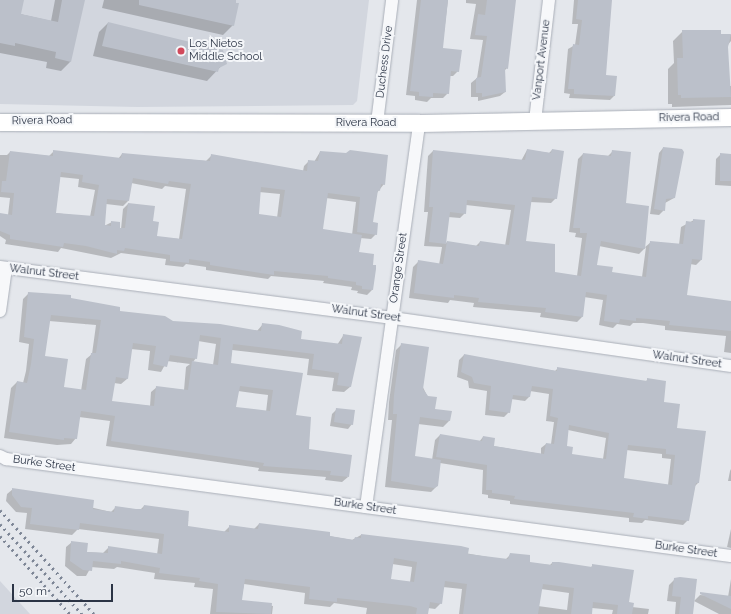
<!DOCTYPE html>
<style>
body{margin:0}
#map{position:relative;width:731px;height:614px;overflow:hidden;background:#e4e7ec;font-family:Raleway,sans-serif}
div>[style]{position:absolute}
.built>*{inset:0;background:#d2d6de}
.shadow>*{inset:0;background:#0003}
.building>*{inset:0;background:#bbc0ca}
.roads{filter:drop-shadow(0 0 1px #a9aeb7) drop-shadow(0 0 1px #a9aeb7)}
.street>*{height:12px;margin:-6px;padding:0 6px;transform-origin:6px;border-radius:6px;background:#f7f8fa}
.secondary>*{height:17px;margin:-8.5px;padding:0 8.5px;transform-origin:8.5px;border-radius:8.5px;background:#fff}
.rail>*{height:3px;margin-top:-1.5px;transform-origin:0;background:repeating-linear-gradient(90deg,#7d8696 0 2px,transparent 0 6px)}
.dots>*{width:11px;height:11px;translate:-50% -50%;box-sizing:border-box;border:2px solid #f4f6f9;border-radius:50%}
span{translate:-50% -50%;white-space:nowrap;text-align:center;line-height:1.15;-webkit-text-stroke:4px #f4f6f9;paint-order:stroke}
.poi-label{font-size:11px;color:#2b3445}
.left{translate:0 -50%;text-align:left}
.street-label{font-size:11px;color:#2b3445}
.scale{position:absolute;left:12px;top:584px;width:101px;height:18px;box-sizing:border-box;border:2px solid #2b3445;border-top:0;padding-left:5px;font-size:12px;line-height:14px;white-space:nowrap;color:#2b3445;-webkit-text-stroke:3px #f4f6f9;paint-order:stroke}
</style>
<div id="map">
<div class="built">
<div style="clip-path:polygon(0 0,369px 0,357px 101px,353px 105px,137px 107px,0 104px)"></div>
<div style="clip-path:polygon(0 581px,30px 614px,0 614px)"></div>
</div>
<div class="shadow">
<div style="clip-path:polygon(0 0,23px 0,20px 14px,51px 21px,55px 0,84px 0,70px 62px,61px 71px,46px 68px,47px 62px,0 53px)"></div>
<div style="clip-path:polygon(104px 0,232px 0,233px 25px,223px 35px,102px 8px)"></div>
<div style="clip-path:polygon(417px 0,448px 0,442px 49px,458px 71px,453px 76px,450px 76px,448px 93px,443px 98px,431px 98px,427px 102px,415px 100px,415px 96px,406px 95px)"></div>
<div style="clip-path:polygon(466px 0,515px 0,507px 68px,504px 71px,505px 92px,500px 96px,478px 101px,478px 97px,471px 97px,471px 83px,477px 78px,483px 40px,470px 39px,476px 4px,466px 3px)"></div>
<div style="clip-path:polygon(574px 0,611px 0,605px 75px,614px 96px,610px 100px,569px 98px,570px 94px,564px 93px,568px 49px,575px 45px,578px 24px,572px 24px)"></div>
<div style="clip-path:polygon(108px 23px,222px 51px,226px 61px,207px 81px,93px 56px,99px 32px)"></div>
<div style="clip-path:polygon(683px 31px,731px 35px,731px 41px,727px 46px,728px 86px,731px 86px,731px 105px,672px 107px,672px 104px,668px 104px,668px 69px,674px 63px,673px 41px)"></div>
<div style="clip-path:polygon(663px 148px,674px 198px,665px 203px,664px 210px,659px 215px,650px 214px,659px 153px)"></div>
<div style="clip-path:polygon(evenodd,527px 150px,549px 153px,552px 150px,556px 198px,551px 203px,530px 202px,524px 242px,554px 273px,577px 276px,582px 238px,575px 237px,576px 233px,569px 232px,578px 159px,583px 154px,608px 156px,613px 151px,624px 203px,644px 248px,651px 242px,679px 245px,681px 227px,694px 220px,701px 260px,696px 265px,690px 264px,686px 296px,731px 317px,731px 353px,724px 352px,726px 336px,665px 330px,665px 326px,643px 323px,633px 323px,630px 326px,617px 324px,613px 328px,599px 325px,603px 300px,584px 297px,582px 317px,577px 322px,540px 317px,541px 313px,473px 307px,474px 303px,450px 300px,448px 303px,409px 298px,413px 267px,418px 262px,439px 265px,442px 247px,424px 246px,428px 212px,424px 212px,428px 156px,433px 151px,521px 161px,527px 150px,466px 205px,511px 210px,505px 246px,480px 242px,476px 246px,447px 242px,445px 244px,448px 217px,460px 218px,465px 213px,466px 205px,527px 150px,599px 246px,639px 254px,646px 247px,642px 277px,611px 273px,596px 266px,599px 246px)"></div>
<div style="clip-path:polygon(evenodd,54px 151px,118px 159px,122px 154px,206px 161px,212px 155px,303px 171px,304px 166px,309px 161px,314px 162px,320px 152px,384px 184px,376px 194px,372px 223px,376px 234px,371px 239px,360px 238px,358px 253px,372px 290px,367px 295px,357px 293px,358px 291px,351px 290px,352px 287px,323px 283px,324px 281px,271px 276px,268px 279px,206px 270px,206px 267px,186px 264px,183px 267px,165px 265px,166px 259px,121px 253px,111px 258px,61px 248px,58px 252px,5px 244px,6px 240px,0 236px,0 214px,8px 215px,10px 198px,0 197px,0 155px,7px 155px,10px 152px,49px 156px,54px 151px,60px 177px,79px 179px,78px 187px,95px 190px,90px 217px,55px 213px,60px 177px,54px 151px,131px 183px,162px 189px,165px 186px,186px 189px,179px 239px,156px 237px,152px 222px,128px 204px,123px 209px,121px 229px,112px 222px,104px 226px,106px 204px,123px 206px,128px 201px,131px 183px,54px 151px,259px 192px,280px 194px,277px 218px,257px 215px,259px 192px,54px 151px,326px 198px,356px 202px,352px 235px,322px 230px,326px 198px)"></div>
<div style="clip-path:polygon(721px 154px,731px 155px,731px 186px,715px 185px,716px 159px)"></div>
<div style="clip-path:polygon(evenodd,29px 293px,70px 299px,118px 312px,173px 322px,257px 331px,263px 324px,300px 340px,337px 345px,343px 336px,350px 387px,344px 392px,332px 391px,334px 378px,307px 375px,309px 359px,232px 350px,230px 364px,301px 374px,295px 416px,308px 449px,348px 477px,342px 482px,325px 480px,326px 477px,258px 471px,259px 468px,106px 446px,110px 421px,79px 417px,76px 438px,71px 444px,57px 445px,4px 438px,11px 388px,17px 382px,23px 383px,26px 371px,29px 344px,19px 342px,23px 299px,29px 293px,49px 321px,96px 325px,92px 354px,86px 359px,81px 391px,63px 388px,43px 357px,49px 321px,29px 293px,198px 341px,216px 344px,213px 365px,193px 362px,196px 358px,198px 341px,29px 293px,131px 349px,150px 351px,148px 370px,161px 372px,167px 361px,190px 364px,186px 367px,184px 390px,157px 387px,151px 392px,150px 406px,111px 402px,114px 383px,121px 384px,127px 379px,131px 349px,29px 293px,238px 391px,268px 395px,266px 412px,235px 408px,238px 391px)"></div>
<div style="clip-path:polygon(evenodd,402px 344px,434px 410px,451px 412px,449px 421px,443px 427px,418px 424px,414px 457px,432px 460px,435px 440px,440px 435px,479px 442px,483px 437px,493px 446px,541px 454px,541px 448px,546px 444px,551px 444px,554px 422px,546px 421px,549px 394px,530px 391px,529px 397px,525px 401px,511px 399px,509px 412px,504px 417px,485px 415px,487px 391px,469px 388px,468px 381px,457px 377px,459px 360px,464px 355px,555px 371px,558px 368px,645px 382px,648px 379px,676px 429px,698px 483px,695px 486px,688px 520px,683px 525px,645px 520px,642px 523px,629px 522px,629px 518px,510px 504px,510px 501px,488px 498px,488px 495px,482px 494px,483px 470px,440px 463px,437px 486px,431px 492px,385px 487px,392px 420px,388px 420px,389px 402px,396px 350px,402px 344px,568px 430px,606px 438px,603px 459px,571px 455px,565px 446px,568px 430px,402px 344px,626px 450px,662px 454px,662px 458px,671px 459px,668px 485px,623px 479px,626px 450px)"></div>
<div style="clip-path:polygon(337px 409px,352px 424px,348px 429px,330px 426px,332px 414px)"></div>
<div style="clip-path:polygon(731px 469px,731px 481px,728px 481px,730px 471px)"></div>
<div style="clip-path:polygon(evenodd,13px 489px,111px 512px,116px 507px,140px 510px,144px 506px,187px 527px,224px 532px,230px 526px,254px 529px,259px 524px,352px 540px,361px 535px,505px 560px,511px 554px,529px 563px,550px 565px,552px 563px,590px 568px,593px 565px,632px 607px,649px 609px,648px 614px,612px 614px,613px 610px,592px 608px,591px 614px,459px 614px,462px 589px,443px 587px,441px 603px,435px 609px,428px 608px,427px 614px,366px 614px,367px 608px,334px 603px,330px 607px,304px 604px,305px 593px,244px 584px,241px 601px,273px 606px,272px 614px,210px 614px,213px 589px,194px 587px,195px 583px,154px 579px,155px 573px,117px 567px,114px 569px,91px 567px,86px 576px,77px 576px,65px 566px,66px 547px,72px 542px,86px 552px,103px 553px,109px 547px,157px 555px,159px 539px,78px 529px,72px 535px,25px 529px,27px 513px,16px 512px,6px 501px,7px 494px,13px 489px,392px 564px,412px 567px,410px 582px,390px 580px,392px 564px,13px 489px,541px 589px,569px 593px,567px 610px,538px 606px,541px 589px)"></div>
<div style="clip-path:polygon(731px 529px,731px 548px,727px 547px)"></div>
<div style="clip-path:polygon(675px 579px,694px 601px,700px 595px,728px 597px,731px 579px,731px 614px,719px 614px,694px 601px,692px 614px,675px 614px,676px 602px,667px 601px,669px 585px)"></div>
</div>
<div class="building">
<div style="clip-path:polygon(0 0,24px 0,21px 14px,58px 22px,62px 0,85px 0,71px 62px,55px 58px,56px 52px,15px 43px,15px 46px,0 43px)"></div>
<div style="clip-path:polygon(139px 0,236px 0,236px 3px,239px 3px,234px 26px,139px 5px)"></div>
<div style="clip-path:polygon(421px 0,448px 0,443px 48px,462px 50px,459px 72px,451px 71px,449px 94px,433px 93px,433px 97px,419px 96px,419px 92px,410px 91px)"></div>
<div style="clip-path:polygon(487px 0,516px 0,508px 69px,505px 68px,506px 92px,482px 97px,482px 93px,476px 93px,476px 78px,481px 77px,487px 36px,475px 35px,478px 14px,485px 15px)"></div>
<div style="clip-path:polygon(578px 0,612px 0,606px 75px,617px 76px,615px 96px,574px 94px,574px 89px,568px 89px,573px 44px,579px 45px,582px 20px,576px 19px)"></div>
<div style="clip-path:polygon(108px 22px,223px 50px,227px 64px,219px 68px,218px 72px,102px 46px)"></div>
<div style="clip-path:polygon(682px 30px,721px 30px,721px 34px,731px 34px,728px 47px,731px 97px,681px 98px,681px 95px,678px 95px,677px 58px,683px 58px)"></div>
<div style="clip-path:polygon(663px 147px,682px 149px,684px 152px,675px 198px,666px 199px,665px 211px,654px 209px)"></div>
<div style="clip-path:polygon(527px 149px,551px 153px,552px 149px,564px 151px,557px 199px,532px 197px,526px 241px,555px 244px,555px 272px,581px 276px,587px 233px,580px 233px,580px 228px,573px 228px,583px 153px,611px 156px,612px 150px,631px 152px,626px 203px,649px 206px,645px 249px,601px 241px,597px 265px,613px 267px,612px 272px,646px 277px,650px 241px,683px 244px,686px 221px,693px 222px,693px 219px,705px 220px,702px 260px,692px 259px,687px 295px,731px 301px,731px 331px,669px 325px,670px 321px,649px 319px,636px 318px,636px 321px,620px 319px,619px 323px,604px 321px,607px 295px,586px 292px,583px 317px,545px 312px,546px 308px,478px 302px,479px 298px,454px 295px,454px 298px,414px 293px,418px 260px,443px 264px,447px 241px,479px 246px,480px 241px,509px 245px,515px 205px,467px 200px,466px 214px,450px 212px,446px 244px,429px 242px,433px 207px,429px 207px,433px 150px,525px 160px)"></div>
<div style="clip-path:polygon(evenodd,53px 150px,121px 158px,122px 153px,210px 161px,211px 154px,307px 171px,308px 160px,318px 161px,320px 151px,346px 153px,350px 150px,388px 155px,385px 185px,381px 184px,380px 191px,378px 190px,373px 222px,378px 223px,377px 235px,357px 232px,360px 197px,328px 193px,323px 229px,362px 235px,359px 252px,374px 254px,373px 265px,376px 265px,376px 269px,373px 290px,362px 289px,362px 286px,356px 285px,356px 282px,328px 278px,328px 276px,274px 271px,274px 275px,210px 265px,210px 262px,189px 259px,189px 263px,170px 261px,170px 255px,125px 248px,124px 251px,117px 250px,117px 254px,86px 246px,64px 243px,63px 247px,10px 239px,10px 235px,0 231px,0 213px,12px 215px,14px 193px,1px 192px,2px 181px,6px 181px,10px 151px,53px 156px,53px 150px,61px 172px,83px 175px,82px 182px,99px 185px,94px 216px,56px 213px,61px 172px,53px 150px,133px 178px,168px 184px,169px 181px,191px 184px,182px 239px,157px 236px,159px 222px,153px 221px,155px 206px,128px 203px,125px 228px,120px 228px,120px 222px,111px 221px,111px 226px,105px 225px,107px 199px,129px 201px,133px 178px,53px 150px,261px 187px,285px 190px,281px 217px,259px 214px,261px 187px)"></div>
<div style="clip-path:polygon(720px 153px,731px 154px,731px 181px,720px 181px)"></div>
<div style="clip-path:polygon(evenodd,28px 292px,71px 295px,71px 298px,120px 307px,120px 311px,165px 316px,173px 321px,220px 324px,261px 331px,262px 323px,279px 325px,302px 331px,301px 339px,342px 344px,343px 334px,362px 337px,351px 387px,337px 385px,339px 373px,312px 369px,314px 354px,233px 344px,231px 363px,303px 373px,296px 415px,311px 417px,309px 449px,352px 455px,349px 477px,330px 475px,331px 471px,263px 466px,264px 463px,111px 441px,115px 416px,81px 411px,77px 439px,64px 438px,64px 440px,9px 432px,17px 381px,27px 383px,31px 364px,34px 339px,24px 337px,28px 292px,51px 315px,101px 320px,96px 353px,91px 353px,86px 390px,64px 387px,68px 359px,45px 356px,51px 315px,28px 292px,200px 335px,221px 338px,218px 365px,192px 361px,188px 390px,156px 386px,154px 406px,112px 401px,116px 377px,128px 379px,133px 343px,156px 346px,153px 364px,167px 367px,170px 355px,197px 359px,200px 335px,28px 292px,240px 386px,273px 390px,270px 411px,236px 407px,240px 386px)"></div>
<div style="clip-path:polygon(401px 343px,429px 347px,423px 389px,428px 396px,437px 397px,435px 409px,452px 411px,450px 421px,420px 417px,415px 456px,441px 460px,438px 486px,434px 488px,391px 481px,397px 414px,393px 414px,394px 395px)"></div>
<div style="clip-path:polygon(evenodd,464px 354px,557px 371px,557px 367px,647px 381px,647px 378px,666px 381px,664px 402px,680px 404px,677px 428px,706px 431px,699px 483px,696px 483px,689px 521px,648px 516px,648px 519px,633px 517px,634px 513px,514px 499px,515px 496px,492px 493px,492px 490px,486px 490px,487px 465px,436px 457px,440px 434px,482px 441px,483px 436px,495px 438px,494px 446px,544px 454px,546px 443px,554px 444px,558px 418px,550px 416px,553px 389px,532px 386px,530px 397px,513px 395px,510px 413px,489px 410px,491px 386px,474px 383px,472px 377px,461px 372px,464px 354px,569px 425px,609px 433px,606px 459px,572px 454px,573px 447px,567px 446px,569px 425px,464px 354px,628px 445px,666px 449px,666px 454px,675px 455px,672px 485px,624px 478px,628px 445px)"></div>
<div style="clip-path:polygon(336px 408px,355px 410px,353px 425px,334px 422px)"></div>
<div style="clip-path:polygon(evenodd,12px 488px,94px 500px,93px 509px,114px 512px,115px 506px,136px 509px,143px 509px,144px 505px,189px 511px,188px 526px,229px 532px,229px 525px,258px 529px,259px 523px,330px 532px,330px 536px,354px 540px,355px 537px,361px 538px,361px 534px,461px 546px,469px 548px,468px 554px,508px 559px,510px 553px,530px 555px,530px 562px,552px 565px,552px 562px,559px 562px,592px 567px,592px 564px,634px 570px,629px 602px,634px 603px,632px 614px,617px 614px,618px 605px,593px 602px,592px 614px,571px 614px,574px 588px,543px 584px,538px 614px,463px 614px,467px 584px,445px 581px,442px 604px,430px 602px,428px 614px,416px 614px,417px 608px,410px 606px,337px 598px,337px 602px,309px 599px,310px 587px,245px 579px,242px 600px,272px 603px,271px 614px,216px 612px,218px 584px,199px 581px,200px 578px,159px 573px,160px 568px,121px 561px,121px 564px,93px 561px,92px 571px,83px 570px,70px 561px,71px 541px,88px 543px,87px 552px,108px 553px,108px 546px,162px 554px,164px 534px,80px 523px,79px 530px,30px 524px,32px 508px,21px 507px,12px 495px,12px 488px,394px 558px,417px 562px,414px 582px,391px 579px,394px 558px)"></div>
<div style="clip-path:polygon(680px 577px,697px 579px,693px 614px,679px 614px,681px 597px,672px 596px,674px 578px)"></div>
<div style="clip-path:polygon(700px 592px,731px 596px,731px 609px,700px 594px)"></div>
</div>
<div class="roads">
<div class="street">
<div style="left:535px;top:121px;width:122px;rotate:-83.4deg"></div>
<div style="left:377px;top:123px;width:124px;rotate:-83deg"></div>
<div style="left:0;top:267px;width:396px;rotate:7.4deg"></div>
<div style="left:393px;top:318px;width:341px;rotate:8.1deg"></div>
<div style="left:0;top:311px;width:43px;rotate:-82.1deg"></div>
<div style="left:0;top:456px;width:7px;rotate:27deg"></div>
<div style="left:6px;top:459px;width:731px;rotate:7.62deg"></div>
<div style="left:366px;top:507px;width:388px;rotate:-82.1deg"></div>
</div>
<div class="secondary">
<div style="left:0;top:122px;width:419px;rotate:0.1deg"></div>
<div style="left:419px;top:123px;width:312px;rotate:-1.1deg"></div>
</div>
</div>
<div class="rail">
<div style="left:0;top:510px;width:140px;rotate:47.9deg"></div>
<div style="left:0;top:524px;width:122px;rotate:47.7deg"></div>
<div style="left:0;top:536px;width:105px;rotate:48.1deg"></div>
</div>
<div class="dots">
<div style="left:181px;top:51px;background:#d1495b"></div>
</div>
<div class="poi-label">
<span class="left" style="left:189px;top:51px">Los Nietos<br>Middle School</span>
</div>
<div class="street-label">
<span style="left:542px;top:60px;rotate:-83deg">Vanport Avenue</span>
<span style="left:385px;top:62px;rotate:-83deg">Duchess Drive</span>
<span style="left:689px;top:118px;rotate:-1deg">Rivera Road</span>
<span style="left:42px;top:121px;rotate:-1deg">Rivera Road</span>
<span style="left:366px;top:123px">Rivera Road</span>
<span style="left:399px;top:268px;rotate:-82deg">Orange Street</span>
<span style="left:44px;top:273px;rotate:7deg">Walnut Street</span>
<span style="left:366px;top:314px;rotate:8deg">Walnut Street</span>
<span style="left:687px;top:360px;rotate:8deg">Walnut Street</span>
<span style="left:44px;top:464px;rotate:8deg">Burke Street</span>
<span style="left:365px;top:507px;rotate:8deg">Burke Street</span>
<span style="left:686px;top:550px;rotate:8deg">Burke Street</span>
</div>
<div class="scale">50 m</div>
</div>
